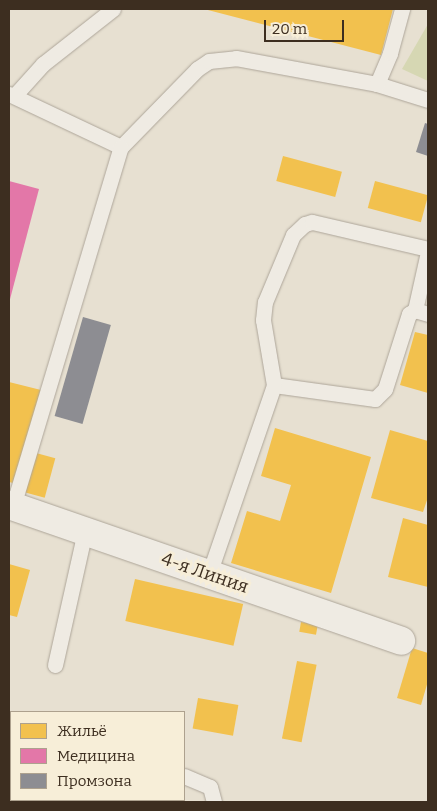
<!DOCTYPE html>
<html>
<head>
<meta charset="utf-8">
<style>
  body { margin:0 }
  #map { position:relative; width:437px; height:811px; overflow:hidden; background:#e7e0d1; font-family:Bitter,serif }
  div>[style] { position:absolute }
  .green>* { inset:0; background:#d6d7b3 }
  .homes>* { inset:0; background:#f2c14e; transform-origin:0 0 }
  .health>* { inset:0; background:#e377a8 }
  .industry>* { inset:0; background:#8d8d92; transform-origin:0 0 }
  .roads { filter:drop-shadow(0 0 1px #ada599) drop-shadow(0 0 1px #ada599) }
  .lane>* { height:15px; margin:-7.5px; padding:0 7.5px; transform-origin:7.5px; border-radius:7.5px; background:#efebe3 }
  .street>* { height:28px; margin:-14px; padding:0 14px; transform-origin:14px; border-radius:14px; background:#efebe3 }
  span { translate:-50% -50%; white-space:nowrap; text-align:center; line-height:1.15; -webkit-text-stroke:5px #f7eed8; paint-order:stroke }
  .street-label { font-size:18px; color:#3d2e20 }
  .frame { position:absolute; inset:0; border:10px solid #3d2e20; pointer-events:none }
  .legend { position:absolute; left:10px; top:711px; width:175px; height:90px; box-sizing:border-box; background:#f7eed8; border:1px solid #ada18e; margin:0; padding:6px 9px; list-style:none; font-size:15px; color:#3d2e20 }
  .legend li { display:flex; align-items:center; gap:10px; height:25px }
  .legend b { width:25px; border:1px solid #ada18e }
  .scale { position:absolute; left:264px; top:20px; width:80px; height:22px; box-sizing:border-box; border:2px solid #3d2e20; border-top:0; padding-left:6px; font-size:15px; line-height:18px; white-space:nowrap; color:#3d2e20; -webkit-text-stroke:4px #f7eed8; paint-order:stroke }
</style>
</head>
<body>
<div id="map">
  <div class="green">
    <i style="clip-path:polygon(428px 24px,428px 81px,402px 69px)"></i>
  </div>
  <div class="homes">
    <i style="clip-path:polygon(204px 9px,393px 9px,381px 55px)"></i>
    <i style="left:283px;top:156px;width:61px;height:26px;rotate:15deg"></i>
    <i style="left:375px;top:181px;width:55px;height:28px;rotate:15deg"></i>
    <i style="clip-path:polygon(415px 332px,428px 335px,428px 393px,400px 385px)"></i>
    <i style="clip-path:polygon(9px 382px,41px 390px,17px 484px,9px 482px)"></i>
    <i style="clip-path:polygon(275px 428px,371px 457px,331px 593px,231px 563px,247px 511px,280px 521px,291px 485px,261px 476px)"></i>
    <i style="clip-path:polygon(390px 430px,428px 441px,428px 497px,423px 512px,371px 498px)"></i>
    <i style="left:36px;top:453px;width:20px;height:41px;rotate:15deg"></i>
    <i style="clip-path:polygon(403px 518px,428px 525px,428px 587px,388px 577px)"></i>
    <i style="clip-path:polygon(9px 564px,30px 570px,17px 617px,9px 615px)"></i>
    <i style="left:135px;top:579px;width:111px;height:43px;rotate:13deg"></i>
    <i style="left:301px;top:622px;width:17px;height:10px;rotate:10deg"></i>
    <i style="clip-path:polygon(412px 648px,428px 653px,428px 681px,421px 705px,397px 698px)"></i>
    <i style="left:297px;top:661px;width:20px;height:79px;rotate:11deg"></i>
    <i style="left:198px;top:698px;width:41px;height:31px;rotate:10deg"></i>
  </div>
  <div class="health">
    <i style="clip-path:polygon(9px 181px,39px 189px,9px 303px)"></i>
  </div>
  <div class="industry">
    <i style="clip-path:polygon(425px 123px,428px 124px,428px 156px,416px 152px)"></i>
    <i style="left:83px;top:317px;width:29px;height:103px;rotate:16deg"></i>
  </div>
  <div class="roads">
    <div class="lane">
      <i style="left:377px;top:84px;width:53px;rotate:17.4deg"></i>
      <i style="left:9px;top:94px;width:124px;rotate:25.3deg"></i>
      <i style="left:121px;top:147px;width:109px;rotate:-45.7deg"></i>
      <i style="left:197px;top:69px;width:14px;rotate:-34deg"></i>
      <i style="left:209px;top:61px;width:27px;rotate:-6deg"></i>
      <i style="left:236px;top:58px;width:143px;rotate:10.4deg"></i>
      <i style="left:377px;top:84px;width:34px;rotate:-67deg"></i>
      <i style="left:390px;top:53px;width:46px;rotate:-74.7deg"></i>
      <i style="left:15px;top:95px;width:42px;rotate:-47.9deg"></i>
      <i style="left:43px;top:64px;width:89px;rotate:-38.2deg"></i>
      <i style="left:415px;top:310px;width:59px;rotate:-77.4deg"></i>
      <i style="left:274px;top:385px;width:102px;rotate:7.9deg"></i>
      <i style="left:375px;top:399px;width:14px;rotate:-45deg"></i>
      <i style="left:385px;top:389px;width:79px;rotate:-72.3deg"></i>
      <i style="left:409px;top:314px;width:7px;rotate:-34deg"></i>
      <i style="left:415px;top:310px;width:14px;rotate:17deg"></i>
      <i style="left:13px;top:506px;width:375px;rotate:-73.3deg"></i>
      <i style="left:209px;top:574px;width:200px;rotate:-71deg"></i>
      <i style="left:274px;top:385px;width:66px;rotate:-99.6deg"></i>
      <i style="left:263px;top:320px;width:18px;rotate:-84deg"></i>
      <i style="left:265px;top:302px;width:73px;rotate:-67.3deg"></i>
      <i style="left:293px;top:235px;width:16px;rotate:-43deg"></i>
      <i style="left:305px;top:224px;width:7px;rotate:-16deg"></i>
      <i style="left:312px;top:222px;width:119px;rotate:13.1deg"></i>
      <i style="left:55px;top:665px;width:137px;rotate:-77.4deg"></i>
      <i style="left:184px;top:776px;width:28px;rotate:23deg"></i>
      <i style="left:210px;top:787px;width:16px;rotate:75deg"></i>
      <i style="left:18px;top:800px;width:2px;rotate:63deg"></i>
    </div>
    <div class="street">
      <i style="left:9px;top:505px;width:415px;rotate:19.1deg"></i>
    </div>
  </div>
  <div class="street-label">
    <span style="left:205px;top:573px;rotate:19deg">4-я Линия</span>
  </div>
  <div class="frame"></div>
  <ul class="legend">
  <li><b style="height:14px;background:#f2c14e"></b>Жильё</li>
  <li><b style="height:14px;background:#e377a8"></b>Медицина</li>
  <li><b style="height:14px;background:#8d8d92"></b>Промзона</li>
  </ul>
  <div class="scale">20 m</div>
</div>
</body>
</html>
